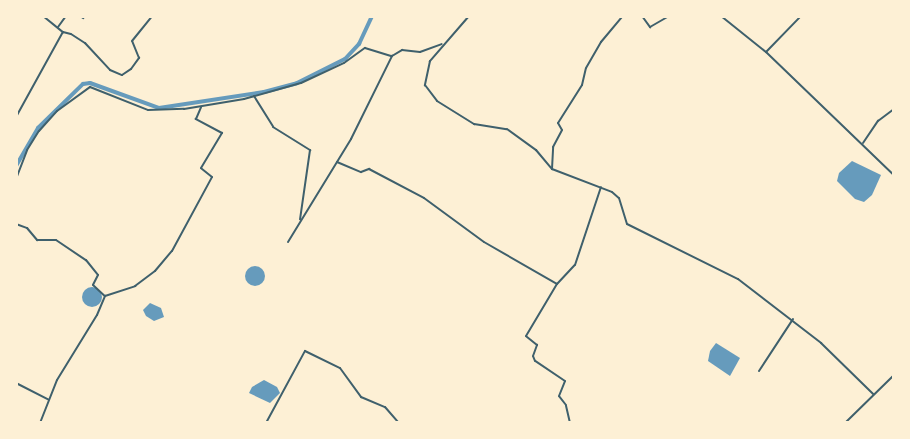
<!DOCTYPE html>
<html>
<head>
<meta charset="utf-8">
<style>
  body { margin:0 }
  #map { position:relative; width:910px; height:439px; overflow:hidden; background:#fdf0d5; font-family:"Space Grotesk",sans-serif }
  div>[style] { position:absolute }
  .water>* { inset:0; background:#669bbc }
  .round { border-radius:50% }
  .canal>* { height:4px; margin:-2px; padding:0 2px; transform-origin:2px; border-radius:2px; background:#669bbc }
  .minor>* { height:2px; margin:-1px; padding:0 1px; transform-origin:1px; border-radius:1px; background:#3f606c }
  span { translate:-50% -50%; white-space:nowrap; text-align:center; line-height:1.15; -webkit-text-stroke:4px #fdf0d5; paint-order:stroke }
  .frame { position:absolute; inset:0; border:18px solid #fdf0d5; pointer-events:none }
</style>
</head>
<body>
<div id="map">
  <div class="water">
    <i style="clip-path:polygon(852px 161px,881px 175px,872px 195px,864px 202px,855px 199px,837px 181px,839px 173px)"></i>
    <i class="round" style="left:245px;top:266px;width:20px;height:20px"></i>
    <i class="round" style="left:82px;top:287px;width:20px;height:20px"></i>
    <i style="clip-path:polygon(150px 303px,161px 308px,164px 317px,154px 321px,146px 316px,143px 310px)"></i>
    <i style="clip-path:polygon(716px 343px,740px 358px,730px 376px,708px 361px,710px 351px)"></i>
    <i style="clip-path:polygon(264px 380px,277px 387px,280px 393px,270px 403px,249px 393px,252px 387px)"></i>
  </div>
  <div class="canal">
    <i style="left:16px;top:166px;width:44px;rotate:-59.9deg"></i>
    <i style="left:38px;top:128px;width:63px;rotate:-44.4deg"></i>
    <i style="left:83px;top:84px;width:7px;rotate:-8deg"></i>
    <i style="left:90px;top:83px;width:73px;rotate:19.9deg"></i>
    <i style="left:159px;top:108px;width:106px;rotate:-8.7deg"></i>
    <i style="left:264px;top:92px;width:34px;rotate:-15deg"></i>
    <i style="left:297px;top:83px;width:54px;rotate:-26.6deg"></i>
    <i style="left:345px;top:59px;width:21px;rotate:-47deg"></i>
    <i style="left:359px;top:44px;width:31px;rotate:-65deg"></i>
  </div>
  <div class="minor">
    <i style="left:43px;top:16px;width:26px;rotate:39deg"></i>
    <i style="left:80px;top:16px;width:4px;rotate:34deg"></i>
    <i style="left:469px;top:16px;width:60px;rotate:130.9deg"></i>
    <i style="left:430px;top:61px;width:25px;rotate:102deg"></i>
    <i style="left:425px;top:85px;width:20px;rotate:53deg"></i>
    <i style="left:437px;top:101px;width:44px;rotate:31.9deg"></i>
    <i style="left:474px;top:124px;width:33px;rotate:9deg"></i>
    <i style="left:507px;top:129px;width:36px;rotate:36deg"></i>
    <i style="left:536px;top:150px;width:25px;rotate:50deg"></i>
    <i style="left:552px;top:169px;width:64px;rotate:21deg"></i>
    <i style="left:612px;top:192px;width:9px;rotate:41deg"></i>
    <i style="left:619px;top:198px;width:27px;rotate:73deg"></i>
    <i style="left:627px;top:224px;width:124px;rotate:26.4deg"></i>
    <i style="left:738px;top:279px;width:105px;rotate:37.6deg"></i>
    <i style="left:821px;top:343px;width:73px;rotate:44.4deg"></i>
    <i style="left:642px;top:16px;width:14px;rotate:54deg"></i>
    <i style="left:650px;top:27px;width:22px;rotate:-30deg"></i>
    <i style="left:721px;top:16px;width:58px;rotate:38.7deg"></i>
    <i style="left:766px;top:52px;width:178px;rotate:43.9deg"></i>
    <i style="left:58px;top:27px;width:14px;rotate:-54deg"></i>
    <i style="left:766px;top:52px;width:50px;rotate:-45.8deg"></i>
    <i style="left:254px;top:96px;width:36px;rotate:58deg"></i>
    <i style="left:273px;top:127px;width:44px;rotate:31.9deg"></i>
    <i style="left:310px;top:150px;width:70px;rotate:98.2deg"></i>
    <i style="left:16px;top:117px;width:97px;rotate:-61.1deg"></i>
    <i style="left:63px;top:32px;width:8px;rotate:14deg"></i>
    <i style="left:71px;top:34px;width:17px;rotate:33deg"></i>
    <i style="left:85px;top:43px;width:37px;rotate:47deg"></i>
    <i style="left:110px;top:70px;width:13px;rotate:23deg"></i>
    <i style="left:122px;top:75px;width:11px;rotate:-34deg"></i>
    <i style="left:131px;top:69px;width:14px;rotate:-54deg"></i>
    <i style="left:139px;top:58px;width:18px;rotate:-112deg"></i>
    <i style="left:132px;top:41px;width:32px;rotate:-51deg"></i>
    <i style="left:863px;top:143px;width:27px;rotate:-56deg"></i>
    <i style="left:878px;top:121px;width:20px;rotate:-37deg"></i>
    <i style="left:337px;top:162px;width:26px;rotate:23deg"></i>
    <i style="left:361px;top:172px;width:9px;rotate:-21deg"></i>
    <i style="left:369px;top:169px;width:62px;rotate:27.8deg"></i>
    <i style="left:424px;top:198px;width:74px;rotate:36.3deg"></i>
    <i style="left:484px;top:242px;width:84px;rotate:29.9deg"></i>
    <i style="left:552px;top:169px;width:22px;rotate:-87deg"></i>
    <i style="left:553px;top:147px;width:19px;rotate:-62deg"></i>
    <i style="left:562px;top:130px;width:8px;rotate:-120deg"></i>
    <i style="left:558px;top:123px;width:45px;rotate:-57.7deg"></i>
    <i style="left:582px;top:85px;width:17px;rotate:-77deg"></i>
    <i style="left:586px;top:68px;width:30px;rotate:-60deg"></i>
    <i style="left:601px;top:42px;width:34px;rotate:-50deg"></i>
    <i style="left:16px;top:179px;width:31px;rotate:-69deg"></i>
    <i style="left:27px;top:150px;width:22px;rotate:-58deg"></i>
    <i style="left:39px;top:131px;width:27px;rotate:-48deg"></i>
    <i style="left:57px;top:111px;width:41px;rotate:-36deg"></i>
    <i style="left:90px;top:87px;width:62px;rotate:21.6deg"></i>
    <i style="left:148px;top:110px;width:36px;rotate:-2deg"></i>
    <i style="left:184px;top:109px;width:61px;rotate:-9.5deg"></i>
    <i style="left:244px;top:99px;width:59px;rotate:-15.7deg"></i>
    <i style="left:301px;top:83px;width:47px;rotate:-24.9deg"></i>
    <i style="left:344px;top:63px;width:26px;rotate:-36deg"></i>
    <i style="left:365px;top:48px;width:28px;rotate:17deg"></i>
    <i style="left:16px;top:224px;width:12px;rotate:20deg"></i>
    <i style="left:27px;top:228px;width:16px;rotate:50deg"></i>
    <i style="left:37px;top:240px;width:19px"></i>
    <i style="left:56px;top:240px;width:36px;rotate:34deg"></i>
    <i style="left:86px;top:260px;width:19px;rotate:51deg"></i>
    <i style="left:98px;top:275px;width:11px;rotate:117deg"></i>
    <i style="left:93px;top:285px;width:16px;rotate:43deg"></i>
    <i style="left:288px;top:242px;width:121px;rotate:-58.5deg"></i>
    <i style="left:351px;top:139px;width:93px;rotate:-63.7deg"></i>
    <i style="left:392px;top:56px;width:12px;rotate:-31deg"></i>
    <i style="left:402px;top:50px;width:18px;rotate:6deg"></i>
    <i style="left:420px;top:52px;width:23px;rotate:-20deg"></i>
    <i style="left:759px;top:371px;width:62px;rotate:-56.8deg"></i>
    <i style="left:16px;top:383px;width:36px;rotate:27deg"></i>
    <i style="left:40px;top:423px;width:46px;rotate:-68.4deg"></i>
    <i style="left:57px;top:380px;width:76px;rotate:-58.4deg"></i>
    <i style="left:97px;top:315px;width:21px;rotate:-67deg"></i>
    <i style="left:105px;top:296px;width:32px;rotate:-18deg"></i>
    <i style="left:135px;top:286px;width:25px;rotate:-37deg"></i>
    <i style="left:155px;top:271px;width:26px;rotate:-50deg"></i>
    <i style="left:172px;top:251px;width:84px;rotate:-61.6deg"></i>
    <i style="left:212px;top:177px;width:14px;rotate:-141deg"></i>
    <i style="left:201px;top:168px;width:41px;rotate:-59deg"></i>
    <i style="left:222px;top:133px;width:30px;rotate:-152deg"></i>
    <i style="left:196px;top:119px;width:13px;rotate:-67deg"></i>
    <i style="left:266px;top:423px;width:82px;rotate:-61.6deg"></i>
    <i style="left:305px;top:351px;width:39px;rotate:26deg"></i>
    <i style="left:340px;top:368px;width:36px;rotate:54deg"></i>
    <i style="left:361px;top:397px;width:26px;rotate:23deg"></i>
    <i style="left:385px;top:407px;width:21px;rotate:49deg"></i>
    <i style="left:570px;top:423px;width:18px;rotate:-103deg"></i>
    <i style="left:566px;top:405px;width:11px;rotate:-128deg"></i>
    <i style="left:559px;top:396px;width:16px;rotate:-68deg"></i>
    <i style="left:565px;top:381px;width:36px;rotate:-146deg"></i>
    <i style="left:535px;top:361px;width:5px;rotate:-112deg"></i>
    <i style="left:533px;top:356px;width:12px;rotate:-70deg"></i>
    <i style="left:537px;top:345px;width:14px;rotate:-141deg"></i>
    <i style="left:526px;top:336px;width:61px;rotate:-59.2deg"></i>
    <i style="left:557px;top:284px;width:26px;rotate:-47deg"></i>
    <i style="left:575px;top:265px;width:82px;rotate:-71.6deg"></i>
    <i style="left:845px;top:423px;width:69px;rotate:-44.4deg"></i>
  </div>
  <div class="frame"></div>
</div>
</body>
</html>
